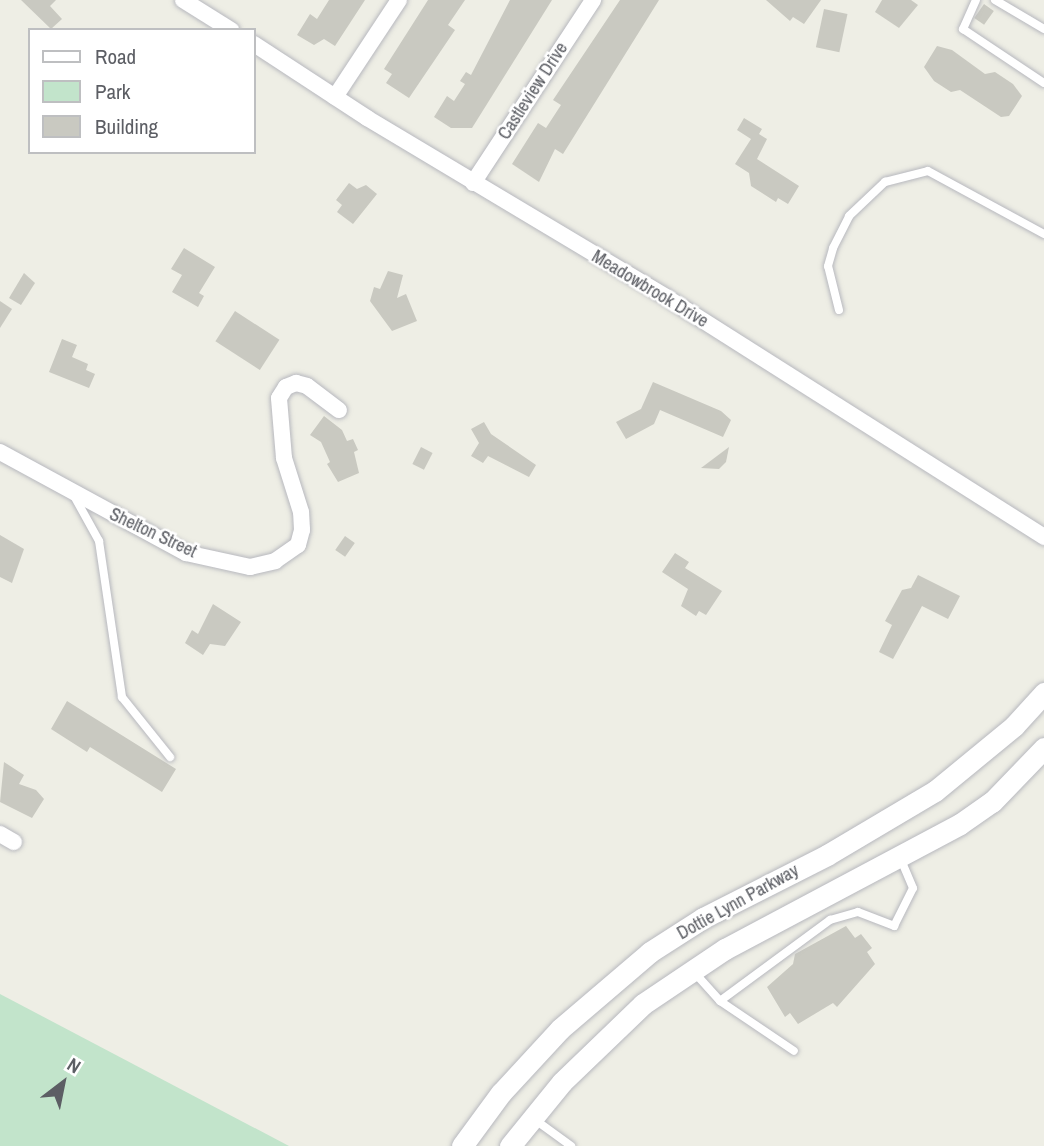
<!DOCTYPE html>
<html>
<head>
<meta charset="utf-8">
<style>
  body { margin:0 }
  #map { position:relative; width:1044px; height:1146px; overflow:hidden; background:#eeeee5; font-family:"Archivo Narrow",sans-serif }
  div>[style] { position:absolute }
  .green>* { inset:0; background:#c2e4cb }
  .building>* { inset:0; background:#c9c9c1; transform-origin:0 0 }
  .roads { filter:drop-shadow(0 0 2px #b7b8be) drop-shadow(0 0 2px #b7b8be) }
  .service>* { height:8px; margin:-4px; padding:0 4px; transform-origin:4px; border-radius:4px; background:#fff }
  .minor>* { height:16px; margin:-8px; padding:0 8px; transform-origin:8px; border-radius:8px; background:#fff }
  .secondary>* { height:21px; margin:-10.5px; padding:0 10.5px; transform-origin:10.5px; border-radius:10.5px; background:#fff }
  span { translate:-50% -50%; white-space:nowrap; text-align:center; line-height:1.15; -webkit-text-stroke:5px #fff; paint-order:stroke }
  .street-label { font-size:18px; color:#5c5e64 }
  .legend { position:absolute; left:28px; top:28px; width:228px; height:126px; box-sizing:border-box; background:#fff; border:2px solid #bebfc1; margin:0; padding:9px 12px; list-style:none; font-size:21px; color:#5c5e64 }
  .legend li { display:flex; align-items:center; gap:14px; height:35px }
  .legend b { width:35px; border:2px solid #bebfc1 }
  .north { position:absolute; left:28px; top:1048px; width:70px; height:70px; -webkit-text-stroke:5px #fff; paint-order:stroke; rotate:32deg; font-size:19px; font-weight:700; line-height:28px; text-align:center; color:#5c5e64 }
  .north::after { content:''; display:block; margin:auto; width:24px; height:32px; background:#5c5e64; clip-path:polygon(50% 0,100% 100%,50% 72%,0 100%) }
</style>
</head>
<body>
<div id="map">
  <div class="green">
    <i style="clip-path:polygon(0 994px,289px 1146px,0 1146px)"></i>
  </div>
  <div class="building">
    <i style="clip-path:polygon(21px 0,56px 0,50px 6px,62px 19px,51px 29px)"></i>
    <i style="clip-path:polygon(329px 0,365px 0,335px 46px,324px 39px,314px 45px,297px 35px,310px 14px,317px 19px)"></i>
    <i style="clip-path:polygon(428px 0,465px 0,448px 25px,455px 30px,409px 98px,386px 83px,392px 74px,384px 69px)"></i>
    <i style="clip-path:polygon(510px 0,552px 0,472px 128px,451px 128px,434px 117px,447px 96px,454px 101px,465px 84px,460px 81px,466px 72px,471px 75px)"></i>
    <i style="clip-path:polygon(620px 0,659px 0,563px 154px,555px 149px,539px 182px,512px 164px,538px 123px,546px 128px,561px 105px,553px 100px)"></i>
    <i style="clip-path:polygon(766px 0,821px 0,804px 24px,793px 17px,790px 21px)"></i>
    <i style="clip-path:polygon(882px 0,911px 0,918px 5px,899px 28px,875px 12px)"></i>
    <i style="left:984px;top:4px;width:12px;height:17px;rotate:35deg"></i>
    <i style="left:824px;top:9px;width:24px;height:39px;rotate:12deg"></i>
    <i style="clip-path:polygon(937px 46px,952px 50px,985px 74px,995px 72px,1013px 84px,1022px 96px,1009px 116px,1001px 117px,960px 90px,951px 92px,934px 81px,924px 67px)"></i>
    <i style="clip-path:polygon(744px 118px,762px 129px,759px 134px,767px 139px,757px 159px,799px 186px,788px 204px,778px 198px,776px 202px,751px 186px,749px 173px,735px 164px,751px 139px,737px 130px)"></i>
    <i style="clip-path:polygon(349px 183px,357px 189px,366px 185px,377px 194px,353px 224px,337px 212px,342px 205px,336px 200px)"></i>
    <i style="clip-path:polygon(184px 248px,215px 267px,199px 293px,204px 296px,198px 307px,172px 292px,182px 275px,171px 269px)"></i>
    <i style="clip-path:polygon(388px 271px,403px 275px,397px 298px,406px 294px,417px 321px,392px 331px,370px 301px,374px 287px,380px 289px)"></i>
    <i style="clip-path:polygon(24px 273px,35px 283px,21px 305px,9px 298px)"></i>
    <i style="clip-path:polygon(0 301px,12px 309px,0 328px)"></i>
    <i style="left:235px;top:311px;width:53px;height:36px;rotate:33deg"></i>
    <i style="clip-path:polygon(62px 339px,77px 345px,72px 357px,88px 364px,86px 370px,95px 374px,89px 388px,49px 372px)"></i>
    <i style="clip-path:polygon(653px 382px,721px 411px,731px 420px,723px 437px,660px 410px,654px 424px,626px 439px,616px 422px,641px 409px)"></i>
    <i style="clip-path:polygon(324px 416px,342px 430px,347px 441px,353px 439px,358px 450px,354px 452px,359px 473px,338px 482px,327px 464px,330px 462px,321px 442px,310px 435px)"></i>
    <i style="clip-path:polygon(484px 422px,491px 434px,536px 465px,529px 477px,488px 456px,483px 463px,471px 456px,479px 443px,471px 429px)"></i>
    <i style="left:421px;top:447px;width:13px;height:19px;rotate:27deg"></i>
    <i style="clip-path:polygon(729px 447px,726px 462px,719px 469px,701px 468px)"></i>
    <i style="clip-path:polygon(0 535px,24px 549px,12px 583px,0 577px)"></i>
    <i style="left:345px;top:536px;width:12px;height:17px;rotate:35deg"></i>
    <i style="clip-path:polygon(675px 553px,689px 562px,685px 568px,722px 591px,706px 615px,699px 611px,696px 616px,681px 606px,688px 589px,662px 572px)"></i>
    <i style="clip-path:polygon(918px 575px,960px 596px,948px 619px,922px 606px,893px 659px,879px 652px,892px 625px,885px 621px,902px 590px,911px 588px)"></i>
    <i style="clip-path:polygon(213px 604px,241px 622px,225px 646px,210px 644px,203px 655px,185px 643px,192px 630px,198px 634px)"></i>
    <i style="clip-path:polygon(67px 701px,176px 769px,162px 792px,90px 747px,87px 752px,51px 729px)"></i>
    <i style="clip-path:polygon(4px 762px,24px 775px,19px 784px,36px 790px,44px 799px,32px 818px,0 802px)"></i>
    <i style="clip-path:polygon(846px 926px,855px 938px,861px 934px,872px 948px,867px 952px,875px 964px,837px 1007px,833px 1003px,798px 1024px,790px 1013px,785px 1017px,767px 987px,793px 964px,795px 954px)"></i>
  </div>
  <div class="roads">
    <div class="service">
      <i style="left:976px;top:0;width:32px;rotate:114deg"></i>
      <i style="left:963px;top:29px;width:97px;rotate:33.7deg"></i>
      <i style="left:995px;top:0;width:57px;rotate:30.6deg"></i>
      <i style="left:839px;top:310px;width:45px;rotate:-104deg"></i>
      <i style="left:828px;top:266px;width:19px;rotate:-74deg"></i>
      <i style="left:833px;top:248px;width:36px;rotate:-63deg"></i>
      <i style="left:849px;top:216px;width:50px;rotate:-43.4deg"></i>
      <i style="left:885px;top:182px;width:44px;rotate:-14.3deg"></i>
      <i style="left:928px;top:171px;width:132px;rotate:28.5deg"></i>
      <i style="left:73px;top:494px;width:54px;rotate:61deg"></i>
      <i style="left:99px;top:541px;width:158px;rotate:81.6deg"></i>
      <i style="left:122px;top:697px;width:77px;rotate:51.3deg"></i>
      <i style="left:694px;top:972px;width:39px;rotate:48deg"></i>
      <i style="left:720px;top:1001px;width:137px;rotate:-36.4deg"></i>
      <i style="left:830px;top:920px;width:29px;rotate:-16deg"></i>
      <i style="left:858px;top:912px;width:39px;rotate:21deg"></i>
      <i style="left:894px;top:926px;width:42px;rotate:-63.4deg"></i>
      <i style="left:913px;top:888px;width:34px;rotate:-113deg"></i>
      <i style="left:720px;top:1001px;width:89px;rotate:34deg"></i>
      <i style="left:534px;top:1119px;width:46px;rotate:36.1deg"></i>
    </div>
    <div class="minor">
      <i style="left:183px;top:0;width:57px;rotate:32deg"></i>
      <i style="left:254px;top:44px;width:135px;rotate:33.2deg"></i>
      <i style="left:367px;top:118px;width:348px;rotate:30.9deg"></i>
      <i style="left:666px;top:297px;width:448px;rotate:32.4deg"></i>
      <i style="left:335px;top:97px;width:116px;rotate:-56.6deg"></i>
      <i style="left:473px;top:183px;width:219px;rotate:-56.7deg"></i>
      <i style="left:0;top:452px;width:212px;rotate:28.5deg"></i>
      <i style="left:186px;top:553px;width:66px;rotate:12.3deg"></i>
      <i style="left:250px;top:567px;width:26px;rotate:-13deg"></i>
      <i style="left:275px;top:561px;width:28px;rotate:-35deg"></i>
      <i style="left:298px;top:545px;width:16px;rotate:-75deg"></i>
      <i style="left:302px;top:530px;width:18px;rotate:-93deg"></i>
      <i style="left:301px;top:512px;width:57px;rotate:-107.5deg"></i>
      <i style="left:284px;top:458px;width:60px;rotate:-94.8deg"></i>
      <i style="left:279px;top:398px;width:13px;rotate:-58deg"></i>
      <i style="left:286px;top:387px;width:11px;rotate:-22deg"></i>
      <i style="left:296px;top:383px;width:11px;rotate:15deg"></i>
      <i style="left:307px;top:386px;width:40px;rotate:37deg"></i>
      <i style="left:0;top:834px;width:16px;rotate:30deg"></i>
    </div>
    <div class="secondary">
      <i style="left:462px;top:1146px;width:66px;rotate:-53.7deg"></i>
      <i style="left:501px;top:1093px;width:87px;rotate:-47.3deg"></i>
      <i style="left:560px;top:1029px;width:118px;rotate:-40.5deg"></i>
      <i style="left:650px;top:952px;width:63px;rotate:-32.7deg"></i>
      <i style="left:703px;top:918px;width:139px;rotate:-26.9deg"></i>
      <i style="left:827px;top:855px;width:126px;rotate:-30.7deg"></i>
      <i style="left:935px;top:791px;width:102px;rotate:-39.4deg"></i>
      <i style="left:1014px;top:726px;width:45px;rotate:-47.7deg"></i>
      <i style="left:510px;top:1146px;width:82px;rotate:-50.9deg"></i>
      <i style="left:562px;top:1082px;width:112px;rotate:-43.9deg"></i>
      <i style="left:643px;top:1004px;width:99px;rotate:-33.9deg"></i>
      <i style="left:725px;top:949px;width:266px;rotate:-28deg"></i>
      <i style="left:960px;top:824px;width:39px;rotate:-35deg"></i>
      <i style="left:992px;top:802px;width:75px;rotate:-46.1deg"></i>
    </div>
  </div>
  <div class="street-label">
    <span style="left:533px;top:91px;rotate:-57deg">Castleview Drive</span>
    <span style="left:650px;top:289px;rotate:31deg">Meadowbrook Drive</span>
    <span style="left:153px;top:533px;rotate:25deg">Shelton Street</span>
    <span style="left:738px;top:902px;rotate:-29deg">Dottie Lynn Parkway</span>
  </div>
  <ul class="legend">
  <li><b style="height:9px;background:#fff"></b>Road</li>
  <li><b style="height:19px;background:#c2e4cb"></b>Park</li>
  <li><b style="height:19px;background:#c9c9c1"></b>Building</li>
  </ul>
  <div class="north">N</div>
</div>
</body>
</html>
